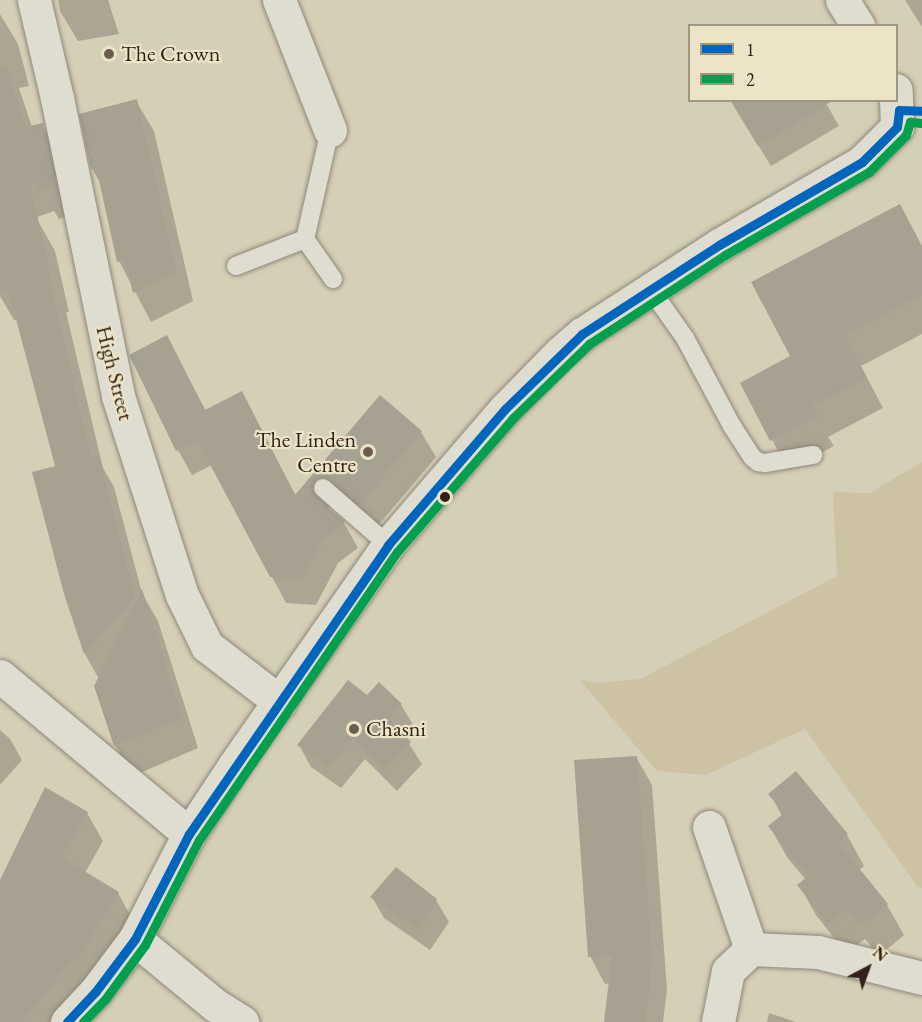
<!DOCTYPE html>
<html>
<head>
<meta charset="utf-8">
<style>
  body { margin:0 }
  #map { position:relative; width:922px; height:1022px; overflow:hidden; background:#d6cfb8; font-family:"EB Garamond",serif }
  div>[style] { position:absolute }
  .green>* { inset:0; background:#cdc2a3 }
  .shadow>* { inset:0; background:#0003 }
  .building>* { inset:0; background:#a7a192 }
  .roads { filter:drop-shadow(0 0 2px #8e887a) drop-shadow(0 0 2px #8e887a) }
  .lane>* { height:18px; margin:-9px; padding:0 9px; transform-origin:9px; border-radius:9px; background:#dfdcd0 }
  .street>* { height:33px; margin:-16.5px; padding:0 16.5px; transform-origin:16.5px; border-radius:16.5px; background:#dfdcd0 }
  .bus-1>* { height:9px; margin:-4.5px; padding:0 4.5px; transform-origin:4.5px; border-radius:4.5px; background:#0065bd }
  .bus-2>* { height:9px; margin:-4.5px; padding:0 4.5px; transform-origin:4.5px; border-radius:4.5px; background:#029f4e }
  .dots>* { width:16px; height:16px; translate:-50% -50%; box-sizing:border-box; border:3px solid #ede4c8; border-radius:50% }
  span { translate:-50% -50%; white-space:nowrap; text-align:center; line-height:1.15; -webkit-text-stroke:4.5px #ede4c8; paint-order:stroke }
  .poi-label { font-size:22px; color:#312118 }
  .left { translate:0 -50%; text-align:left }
  .right { translate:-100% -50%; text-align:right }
  .street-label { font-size:22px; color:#312118 }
  .legend { position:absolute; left:688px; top:24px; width:210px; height:78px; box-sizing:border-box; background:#ede4c8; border:2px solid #a29682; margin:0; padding:8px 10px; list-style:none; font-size:18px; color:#312118 }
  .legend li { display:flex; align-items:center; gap:12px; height:30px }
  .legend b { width:30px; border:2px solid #a29682 }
  .north { position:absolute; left:838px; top:938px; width:60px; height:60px; -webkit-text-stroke:4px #ede4c8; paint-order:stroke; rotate:41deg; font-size:16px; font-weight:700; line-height:24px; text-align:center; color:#312118 }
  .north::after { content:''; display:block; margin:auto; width:21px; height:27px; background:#312118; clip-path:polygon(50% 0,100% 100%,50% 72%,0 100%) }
</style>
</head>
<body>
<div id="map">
  <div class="green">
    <i style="clip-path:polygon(922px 462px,922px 888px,917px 886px,805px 729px,706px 775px,657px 771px,579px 679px,596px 683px,640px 679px,837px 576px,833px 492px,870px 493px)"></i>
  </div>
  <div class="shadow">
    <i style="clip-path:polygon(58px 0,108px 0,119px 34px,78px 41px,60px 11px)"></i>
    <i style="clip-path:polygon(905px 0,922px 0,922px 27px)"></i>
    <i style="clip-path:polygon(0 14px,18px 44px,29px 86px,19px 88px,32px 127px,42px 125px,60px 155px,72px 214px,59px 219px,54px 211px,21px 223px,0 176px)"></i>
    <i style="clip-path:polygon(824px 100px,839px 126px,771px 166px,750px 132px)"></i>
    <i style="clip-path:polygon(136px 101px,154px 131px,193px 301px,151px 322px,119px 261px,101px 184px,92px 169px,81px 115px)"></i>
    <i style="clip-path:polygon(38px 221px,55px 251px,69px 312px,66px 312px,103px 468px,114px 487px,142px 593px,158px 621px,198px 748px,133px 776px,115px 745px,96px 686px,99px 679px,86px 656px,65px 594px,57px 467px,18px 320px,14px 320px,0 296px,0 232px)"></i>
    <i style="clip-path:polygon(922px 246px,922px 334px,861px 366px,883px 408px,828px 437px,834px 446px,789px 470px,772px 440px,792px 356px)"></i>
    <i style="clip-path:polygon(166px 337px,206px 411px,242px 393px,296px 496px,380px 397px,421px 432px,436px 457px,375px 529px,340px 502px,329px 506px,328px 509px,344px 523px,358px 548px,338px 563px,316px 605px,286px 603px,212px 465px,192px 475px,178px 450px)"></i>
    <i style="clip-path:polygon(367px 697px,401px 705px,414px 726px,404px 736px,422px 764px,397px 791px,365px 759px,341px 788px,311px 767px,299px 745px)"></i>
    <i style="clip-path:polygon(0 730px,10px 739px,22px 760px,0 785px)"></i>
    <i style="clip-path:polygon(636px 757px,652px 785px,667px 990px,663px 1022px,606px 1022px,610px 983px,605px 984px,590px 956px)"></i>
    <i style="clip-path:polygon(796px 773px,847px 835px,864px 866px,859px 870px,887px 905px,904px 935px,879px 956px,865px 939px,846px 953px,816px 915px,799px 885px,805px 879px,787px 857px,770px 827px,782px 816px,770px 794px)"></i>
    <i style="clip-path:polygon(87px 813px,103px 841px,85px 873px,118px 893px,134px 922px,61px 1022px,0 1022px,0 883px)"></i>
    <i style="clip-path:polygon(397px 869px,436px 900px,449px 922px,430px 950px,384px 918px,372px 897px)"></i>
    <i style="clip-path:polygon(769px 1013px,796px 1022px,767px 1022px)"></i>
  </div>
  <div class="building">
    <i style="clip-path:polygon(6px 67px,26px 127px,43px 123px,55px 183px,40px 190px,35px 181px,30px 183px,52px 282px,50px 282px,91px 457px,98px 455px,135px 596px,84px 654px,64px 594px,32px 472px,55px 466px,8px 289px,0 290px,0 68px)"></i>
    <i style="clip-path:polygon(137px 99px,176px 271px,133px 293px,125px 260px,117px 262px,96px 167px,91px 169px,79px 114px)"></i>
    <i style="clip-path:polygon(730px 100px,834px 100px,758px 146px)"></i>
    <i style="clip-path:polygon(900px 204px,922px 246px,922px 295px,845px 335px,867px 378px,812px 406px,818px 416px,770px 441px,740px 383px,790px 356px,751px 282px)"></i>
    <i style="clip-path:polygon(167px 335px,205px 410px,242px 391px,295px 495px,380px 395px,422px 431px,359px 505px,330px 479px,320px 477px,314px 481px,312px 486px,315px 496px,345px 522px,324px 538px,301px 580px,270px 577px,197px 440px,176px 451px,129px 355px)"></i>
    <i style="clip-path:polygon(142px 589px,182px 718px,114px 746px,94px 686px)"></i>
    <i style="clip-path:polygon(348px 680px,367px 695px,379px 682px,402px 704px,389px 718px,411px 742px,384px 771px,352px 739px,328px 767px,297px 745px)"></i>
    <i style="clip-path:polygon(637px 756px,652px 961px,645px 1022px,604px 1022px,612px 955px,588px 957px,574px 760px)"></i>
    <i style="clip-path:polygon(796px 771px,848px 834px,838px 842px,888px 904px,861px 926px,846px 909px,828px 924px,797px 885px,808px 876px,768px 826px,784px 813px,768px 794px)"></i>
    <i style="clip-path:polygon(45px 787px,88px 812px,61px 857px,119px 892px,76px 962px,73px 959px,22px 1022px,0 1022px,0 880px)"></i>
    <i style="clip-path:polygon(396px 867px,437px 899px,418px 930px,370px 897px)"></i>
  </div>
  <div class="roads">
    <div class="lane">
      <i style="left:330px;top:130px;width:112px;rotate:102.9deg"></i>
      <i style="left:305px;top:239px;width:49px;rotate:55deg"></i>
      <i style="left:236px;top:266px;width:74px;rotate:-21.4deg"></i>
      <i style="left:651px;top:290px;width:59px;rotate:54.7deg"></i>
      <i style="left:685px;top:338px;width:100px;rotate:61.9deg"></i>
      <i style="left:732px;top:426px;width:37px;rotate:57deg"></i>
      <i style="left:752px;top:457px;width:8px;rotate:40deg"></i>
      <i style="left:758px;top:462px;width:7px;rotate:8deg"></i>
      <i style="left:765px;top:463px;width:49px;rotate:-9.5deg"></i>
      <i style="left:323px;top:488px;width:86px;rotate:41.2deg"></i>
    </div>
    <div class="street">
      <i style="left:34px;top:0;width:101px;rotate:76.8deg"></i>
      <i style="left:57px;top:98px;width:304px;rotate:78.4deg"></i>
      <i style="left:118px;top:396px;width:209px;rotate:72.2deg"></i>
      <i style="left:182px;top:595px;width:57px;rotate:63.9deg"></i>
      <i style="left:207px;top:646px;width:92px;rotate:37.5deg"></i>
      <i style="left:279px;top:0;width:140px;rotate:68.6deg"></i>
      <i style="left:842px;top:0;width:31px;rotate:58deg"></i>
      <i style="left:0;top:676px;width:246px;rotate:39.9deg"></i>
      <i style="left:709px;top:827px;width:129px;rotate:71deg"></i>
      <i style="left:135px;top:939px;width:104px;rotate:39.5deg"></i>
      <i style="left:215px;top:1005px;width:32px;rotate:32deg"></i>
      <i style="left:67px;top:1022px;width:42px;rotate:-46.9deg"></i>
      <i style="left:96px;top:991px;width:65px;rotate:-53.1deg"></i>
      <i style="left:135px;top:939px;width:118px;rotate:-62.8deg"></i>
      <i style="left:189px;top:834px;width:82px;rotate:-56.5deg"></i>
      <i style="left:234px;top:766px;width:269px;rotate:-55.1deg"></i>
      <i style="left:388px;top:545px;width:179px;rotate:-49.3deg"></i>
      <i style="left:505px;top:409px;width:78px;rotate:-45.5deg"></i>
      <i style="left:560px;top:353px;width:29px;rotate:-41deg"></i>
      <i style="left:582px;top:334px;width:163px;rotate:-33deg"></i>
      <i style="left:719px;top:245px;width:165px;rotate:-30.1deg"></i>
      <i style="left:862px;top:162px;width:49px;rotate:-45deg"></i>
      <i style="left:897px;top:127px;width:37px;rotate:-92deg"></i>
      <i style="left:718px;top:1022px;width:52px;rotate:-78.9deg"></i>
      <i style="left:728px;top:971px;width:32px;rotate:-44deg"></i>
      <i style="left:751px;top:949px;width:67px;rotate:2.6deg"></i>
      <i style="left:818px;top:952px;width:107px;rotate:14deg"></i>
    </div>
  </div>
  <div class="bus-1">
    <i style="left:67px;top:1022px;width:42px;rotate:-46.9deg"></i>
    <i style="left:96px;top:991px;width:65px;rotate:-53.1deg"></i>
    <i style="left:135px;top:939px;width:118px;rotate:-62.8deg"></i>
    <i style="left:189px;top:834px;width:351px;rotate:-55.4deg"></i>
    <i style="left:388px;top:545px;width:179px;rotate:-49.3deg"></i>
    <i style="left:505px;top:409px;width:107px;rotate:-44.2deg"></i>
    <i style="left:582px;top:334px;width:163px;rotate:-33deg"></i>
    <i style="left:719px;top:245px;width:165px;rotate:-30.1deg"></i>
    <i style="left:862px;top:162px;width:49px;rotate:-45deg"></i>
    <i style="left:897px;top:127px;width:17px;rotate:-83deg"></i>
    <i style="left:899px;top:110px;width:23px;rotate:2deg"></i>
  </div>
  <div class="bus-2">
    <i style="left:83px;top:1022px;width:33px;rotate:-46deg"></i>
    <i style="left:106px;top:998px;width:66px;rotate:-53.7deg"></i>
    <i style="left:145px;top:945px;width:118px;rotate:-62.8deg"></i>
    <i style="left:199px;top:840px;width:349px;rotate:-55.5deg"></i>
    <i style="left:397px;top:552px;width:179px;rotate:-49.1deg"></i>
    <i style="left:514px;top:417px;width:105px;rotate:-44.2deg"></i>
    <i style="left:589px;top:344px;width:163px;rotate:-33.2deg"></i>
    <i style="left:725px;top:255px;width:166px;rotate:-30deg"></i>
    <i style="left:869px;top:172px;width:52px;rotate:-45deg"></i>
    <i style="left:906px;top:135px;width:14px;rotate:-73deg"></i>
    <i style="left:910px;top:122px;width:11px;rotate:5deg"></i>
  </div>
  <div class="dots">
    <i style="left:109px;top:54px;background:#6b5e50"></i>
    <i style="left:368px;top:452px;background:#6b5e50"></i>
    <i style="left:445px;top:497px;background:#312118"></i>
    <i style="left:354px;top:729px;background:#6b5e50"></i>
  </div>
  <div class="poi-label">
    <span class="left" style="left:121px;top:54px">The Crown</span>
    <span class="right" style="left:356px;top:452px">The Linden<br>Centre</span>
    <span class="left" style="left:366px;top:729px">Chasni</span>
  </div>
  <div class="street-label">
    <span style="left:115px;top:373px;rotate:76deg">High Street</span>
  </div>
  <ul class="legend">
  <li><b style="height:8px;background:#0065bd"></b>1</li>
  <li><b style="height:8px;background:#029f4e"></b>2</li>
  </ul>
  <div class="north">N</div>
</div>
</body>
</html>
